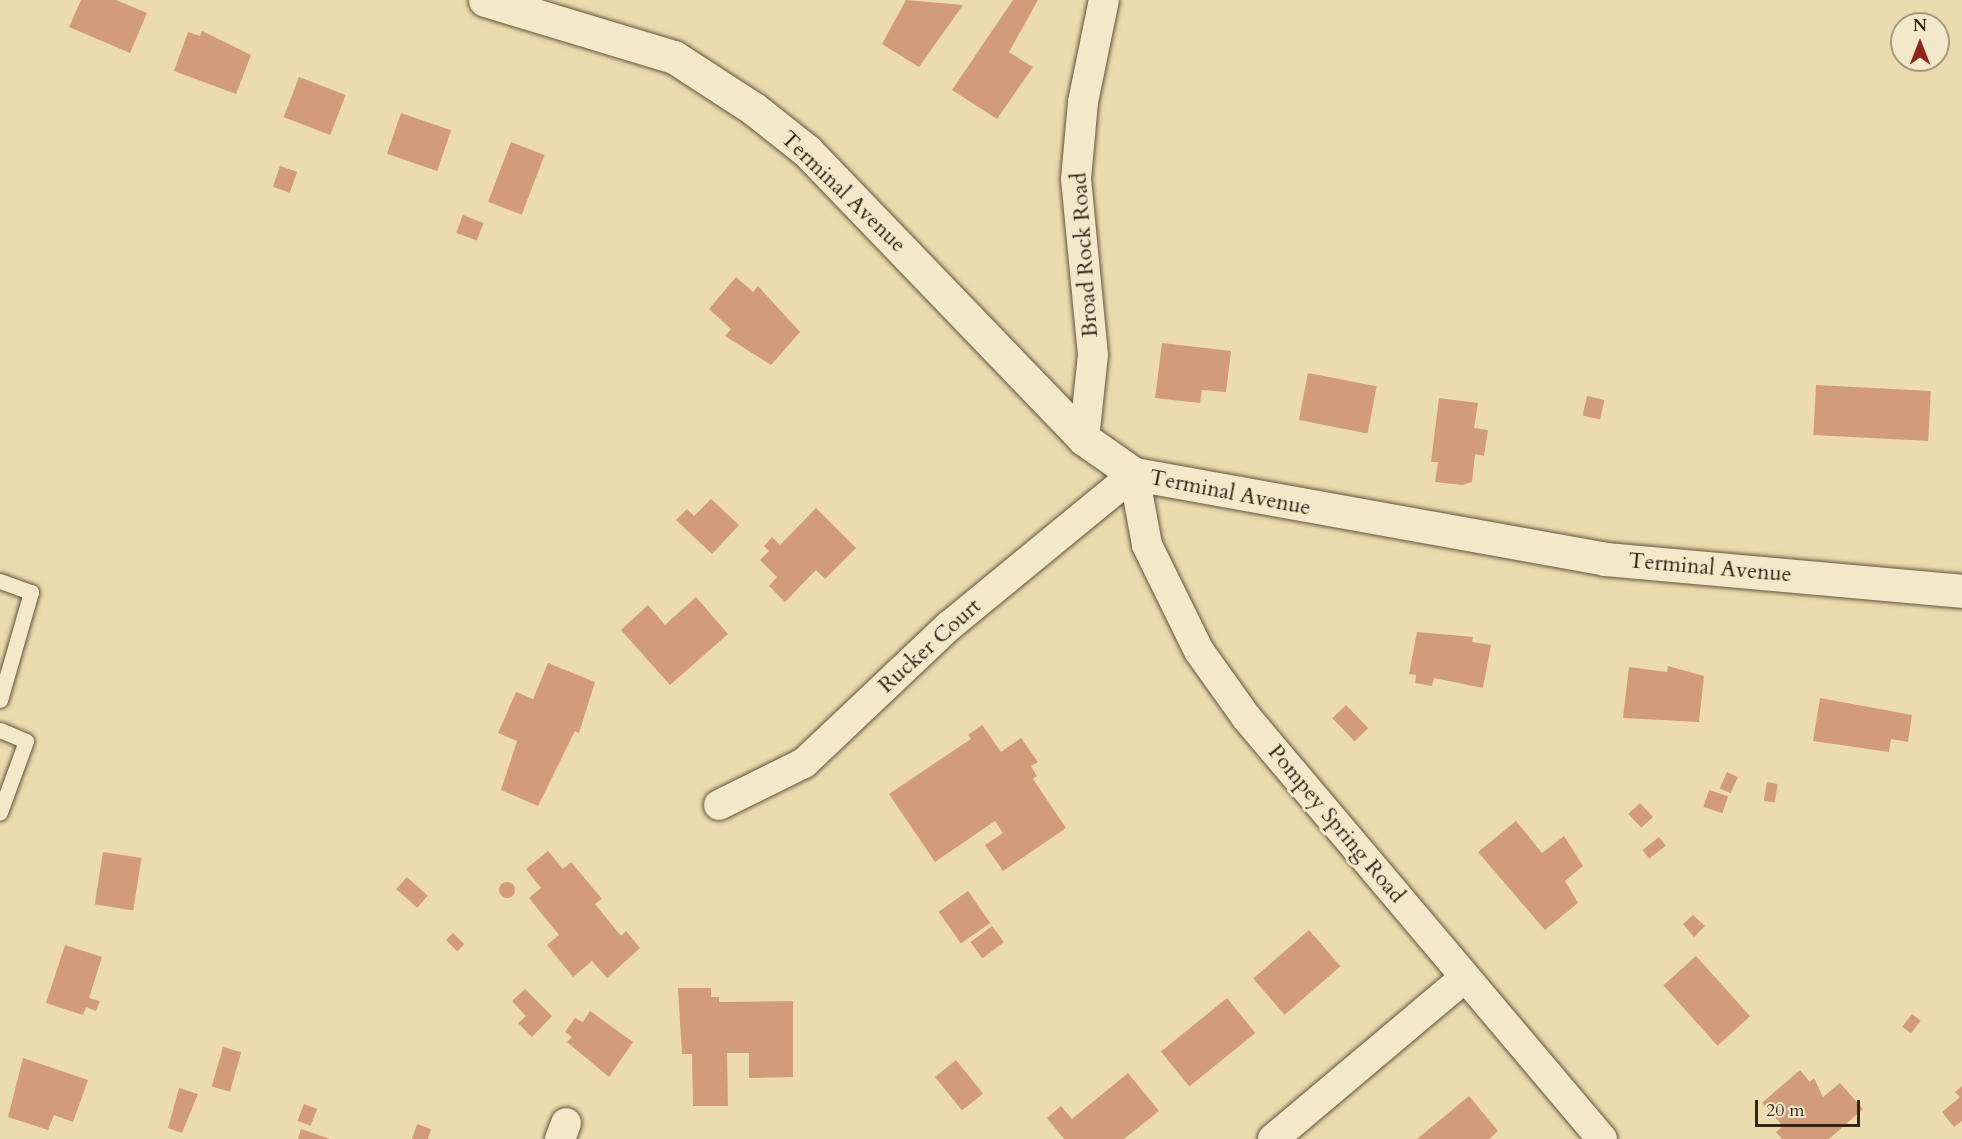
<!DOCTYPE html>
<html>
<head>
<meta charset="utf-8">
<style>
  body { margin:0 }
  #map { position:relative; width:1962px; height:1139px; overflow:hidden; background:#ecdbae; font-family:Cardo,serif }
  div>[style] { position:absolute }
  .building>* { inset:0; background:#d39c79; transform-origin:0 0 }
  .round { border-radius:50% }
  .roads { filter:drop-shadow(0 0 2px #60543d) drop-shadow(0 0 2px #60543d) }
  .lane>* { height:15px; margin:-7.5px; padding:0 7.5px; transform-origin:7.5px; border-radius:7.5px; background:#f3e8ca }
  .street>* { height:30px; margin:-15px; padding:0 15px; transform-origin:15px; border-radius:15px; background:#f3e8ca }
  .secondary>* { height:33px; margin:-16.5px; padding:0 16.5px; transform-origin:16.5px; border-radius:16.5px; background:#f3e8ca }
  span { translate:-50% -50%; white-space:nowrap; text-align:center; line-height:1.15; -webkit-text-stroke:6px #f3e8ca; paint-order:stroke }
  .street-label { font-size:22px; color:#322717 }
  .north { position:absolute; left:1890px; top:12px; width:60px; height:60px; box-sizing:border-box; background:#f3e8ca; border:2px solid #a69b82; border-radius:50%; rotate:0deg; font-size:16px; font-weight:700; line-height:24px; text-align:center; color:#322717 }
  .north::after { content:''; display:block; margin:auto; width:21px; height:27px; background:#8f2418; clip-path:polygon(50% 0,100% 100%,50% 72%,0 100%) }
  .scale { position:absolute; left:1755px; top:1100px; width:105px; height:27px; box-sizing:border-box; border:3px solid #322717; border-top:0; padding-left:8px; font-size:18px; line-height:21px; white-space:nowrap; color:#322717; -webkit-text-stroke:4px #f3e8ca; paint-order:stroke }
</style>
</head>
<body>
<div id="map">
  <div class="building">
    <i style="clip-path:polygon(81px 0,116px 0,147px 13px,130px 53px,69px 27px)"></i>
    <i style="clip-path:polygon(906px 0,963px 5px,919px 67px,882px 44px)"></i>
    <i style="clip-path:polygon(1013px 0,1038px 0,1009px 52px,1033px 67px,997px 119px,952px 90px)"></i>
    <i style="clip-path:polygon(202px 31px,251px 55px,236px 94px,174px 71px,188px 32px,200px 36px)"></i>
    <i style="left:299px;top:77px;width:50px;height:43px;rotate:21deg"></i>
    <i style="left:401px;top:113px;width:53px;height:43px;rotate:19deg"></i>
    <i style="left:511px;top:142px;width:36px;height:64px;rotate:21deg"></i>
    <i style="left:280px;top:166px;width:18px;height:22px;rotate:19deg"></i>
    <i style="left:463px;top:215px;width:22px;height:19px;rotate:21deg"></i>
    <i style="clip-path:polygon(736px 277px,753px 292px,758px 286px,800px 332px,771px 365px,725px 336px,731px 329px,709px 309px)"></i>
    <i style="clip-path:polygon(1162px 343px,1231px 351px,1226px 392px,1202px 390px,1200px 403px,1155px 398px)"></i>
    <i style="left:1308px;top:373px;width:70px;height:48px;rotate:11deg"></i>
    <i style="left:1816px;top:385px;width:115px;height:50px;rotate:3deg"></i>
    <i style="left:1587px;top:396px;width:18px;height:20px;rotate:13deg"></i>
    <i style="clip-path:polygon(1439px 398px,1478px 403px,1474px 428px,1488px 430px,1484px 456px,1475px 454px,1472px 482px,1462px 485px,1435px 482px,1438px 462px,1431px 462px)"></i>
    <i style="clip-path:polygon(711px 499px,739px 525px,712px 554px,676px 520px,687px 509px,694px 516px)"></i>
    <i style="clip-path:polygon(816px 508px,856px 548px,825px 579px,816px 570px,785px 602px,769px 586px,777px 577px,760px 560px,769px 551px,764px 546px,772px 537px,780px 545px)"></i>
    <i style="clip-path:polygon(696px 597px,728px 634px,670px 685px,621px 630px,648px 605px,665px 625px)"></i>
    <i style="clip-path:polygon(1417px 632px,1473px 637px,1472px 642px,1491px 645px,1483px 688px,1434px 678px,1432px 686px,1415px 683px,1416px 675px,1409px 674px)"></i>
    <i style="clip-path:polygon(548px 663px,595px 682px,579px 733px,575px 731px,538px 806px,501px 790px,517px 741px,498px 733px,516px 692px,533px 699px)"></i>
    <i style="clip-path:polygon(1668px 666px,1704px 676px,1699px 722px,1623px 718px,1629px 667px,1667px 672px)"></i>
    <i style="clip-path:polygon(1820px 698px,1912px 715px,1908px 742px,1891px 739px,1889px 752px,1813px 741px)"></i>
    <i style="left:1346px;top:705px;width:32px;height:19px;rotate:46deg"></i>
    <i style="clip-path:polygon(982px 725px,1001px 752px,1021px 738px,1038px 762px,1031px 766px,1037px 776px,1033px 779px,1066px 828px,1003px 871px,985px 845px,1003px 833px,995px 821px,935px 862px,889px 794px,971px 739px,968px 735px)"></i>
    <i style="left:1727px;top:772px;width:12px;height:18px;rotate:24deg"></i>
    <i style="left:1767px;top:782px;width:11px;height:19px;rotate:10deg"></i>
    <i style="left:1709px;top:790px;width:20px;height:18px;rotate:18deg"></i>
    <i style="left:1640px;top:803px;width:19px;height:16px;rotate:47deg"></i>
    <i style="clip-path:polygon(1516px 821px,1542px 853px,1564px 836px,1583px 866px,1565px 881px,1578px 903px,1545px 930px,1478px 852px)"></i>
    <i style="left:1659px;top:837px;width:11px;height:21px;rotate:52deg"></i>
    <i style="clip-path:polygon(548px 851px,563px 869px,571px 862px,602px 899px,595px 904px,621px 936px,626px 931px,640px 948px,607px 978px,592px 961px,573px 977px,547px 945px,559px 935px,529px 898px,541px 888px,526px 869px)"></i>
    <i style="left:103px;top:852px;width:39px;height:53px;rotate:9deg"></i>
    <i style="left:407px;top:877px;width:28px;height:16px;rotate:42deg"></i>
    <i class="round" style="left:499px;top:882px;width:16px;height:16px"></i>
    <i style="left:968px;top:891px;width:39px;height:36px;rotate:55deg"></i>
    <i style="clip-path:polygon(1693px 915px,1705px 926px,1694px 937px,1683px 924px)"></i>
    <i style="left:992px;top:926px;width:20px;height:27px;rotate:53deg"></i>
    <i style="left:1309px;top:930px;width:48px;height:74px;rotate:49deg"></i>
    <i style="left:453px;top:933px;width:16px;height:10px;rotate:45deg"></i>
    <i style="clip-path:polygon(65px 945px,102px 957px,89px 998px,100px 1001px,96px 1011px,86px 1007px,83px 1015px,46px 1003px)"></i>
    <i style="left:1696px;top:956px;width:81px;height:44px;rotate:48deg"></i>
    <i style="clip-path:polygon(678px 988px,711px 988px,711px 997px,719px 997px,719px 1002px,793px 1001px,793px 1077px,749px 1078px,749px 1053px,727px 1053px,728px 1106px,693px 1106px,692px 1054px,682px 1054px)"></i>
    <i style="clip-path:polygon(525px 989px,552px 1016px,532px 1037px,518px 1023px,526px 1016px,512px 1001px)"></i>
    <i style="left:1227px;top:998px;width:45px;height:85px;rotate:51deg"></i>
    <i style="clip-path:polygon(590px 1011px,633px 1042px,609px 1077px,567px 1042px,572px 1037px,565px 1032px,575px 1018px,583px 1022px)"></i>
    <i style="left:1912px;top:1014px;width:11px;height:16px;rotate:38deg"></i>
    <i style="left:223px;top:1047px;width:19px;height:41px;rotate:16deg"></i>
    <i style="clip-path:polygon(23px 1058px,88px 1080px,73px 1122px,54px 1115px,48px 1130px,8px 1117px)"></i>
    <i style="left:956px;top:1060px;width:43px;height:27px;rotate:51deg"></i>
    <i style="clip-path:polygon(1800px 1070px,1810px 1082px,1814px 1078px,1823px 1097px,1840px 1083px,1863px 1109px,1829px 1139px,1782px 1139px,1776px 1132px,1783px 1126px,1762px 1103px)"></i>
    <i style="clip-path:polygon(1128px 1073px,1159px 1111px,1124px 1139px,1064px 1139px,1047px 1118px,1061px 1106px,1072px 1119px)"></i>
    <i style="clip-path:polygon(1962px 1086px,1962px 1121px,1954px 1127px,1942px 1112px,1960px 1097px,1955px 1092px)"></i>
    <i style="clip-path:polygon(179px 1088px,198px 1094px,182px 1133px,168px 1128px)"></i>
    <i style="clip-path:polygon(1469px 1096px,1498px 1131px,1489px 1139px,1417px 1139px)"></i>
    <i style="left:304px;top:1104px;width:14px;height:18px;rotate:21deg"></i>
    <i style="clip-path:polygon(417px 1124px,431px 1129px,428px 1139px,412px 1139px)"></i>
    <i style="clip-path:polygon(301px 1129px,330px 1139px,298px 1139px)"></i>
  </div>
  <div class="roads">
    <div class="lane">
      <i style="left:0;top:581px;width:33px;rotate:20deg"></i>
      <i style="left:31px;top:592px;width:112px;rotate:106deg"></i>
      <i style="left:0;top:730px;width:28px;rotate:23deg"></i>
      <i style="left:26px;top:741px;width:76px;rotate:110.1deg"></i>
    </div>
    <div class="street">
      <i style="left:1084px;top:439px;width:84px;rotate:-83.9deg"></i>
      <i style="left:1093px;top:355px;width:177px;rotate:-95.5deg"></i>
      <i style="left:1076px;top:179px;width:77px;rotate:-84.8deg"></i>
      <i style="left:1083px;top:102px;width:104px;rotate:-78.4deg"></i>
      <i style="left:719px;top:805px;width:95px;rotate:-26.3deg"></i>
      <i style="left:804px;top:763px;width:199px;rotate:-43.4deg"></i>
      <i style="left:949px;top:626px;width:239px;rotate:-39.4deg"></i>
      <i style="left:1134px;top:474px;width:72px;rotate:79.6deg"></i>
      <i style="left:1147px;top:545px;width:118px;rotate:63.9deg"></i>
      <i style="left:1199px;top:651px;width:81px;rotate:54.5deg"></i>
      <i style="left:1246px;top:717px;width:552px;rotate:49.85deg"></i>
      <i style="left:560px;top:1139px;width:17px;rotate:-69deg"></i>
      <i style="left:1273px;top:1139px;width:250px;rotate:-40.1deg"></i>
    </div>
    <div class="secondary">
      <i style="left:485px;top:0;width:197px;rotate:16.8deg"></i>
      <i style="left:674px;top:57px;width:95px;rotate:33deg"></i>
      <i style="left:754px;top:109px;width:68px;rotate:38.4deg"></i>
      <i style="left:807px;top:151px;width:400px;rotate:46.1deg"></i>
      <i style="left:1084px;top:439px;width:61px;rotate:35deg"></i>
      <i style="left:1134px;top:474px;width:479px;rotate:10.2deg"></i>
      <i style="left:1605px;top:559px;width:358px;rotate:5.1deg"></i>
    </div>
  </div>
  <div class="street-label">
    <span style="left:843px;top:192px;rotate:44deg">Terminal Avenue</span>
    <span style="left:1085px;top:255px;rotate:-94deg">Broad Rock Road</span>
    <span style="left:1230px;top:493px;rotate:11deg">Terminal Avenue</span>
    <span style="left:1710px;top:568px;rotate:5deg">Terminal Avenue</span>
    <span style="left:930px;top:646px;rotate:-42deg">Rucker Court</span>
    <span style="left:1336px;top:824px;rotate:50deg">Pompey Spring Road</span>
  </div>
  <div class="north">N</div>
  <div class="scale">20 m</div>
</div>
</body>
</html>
